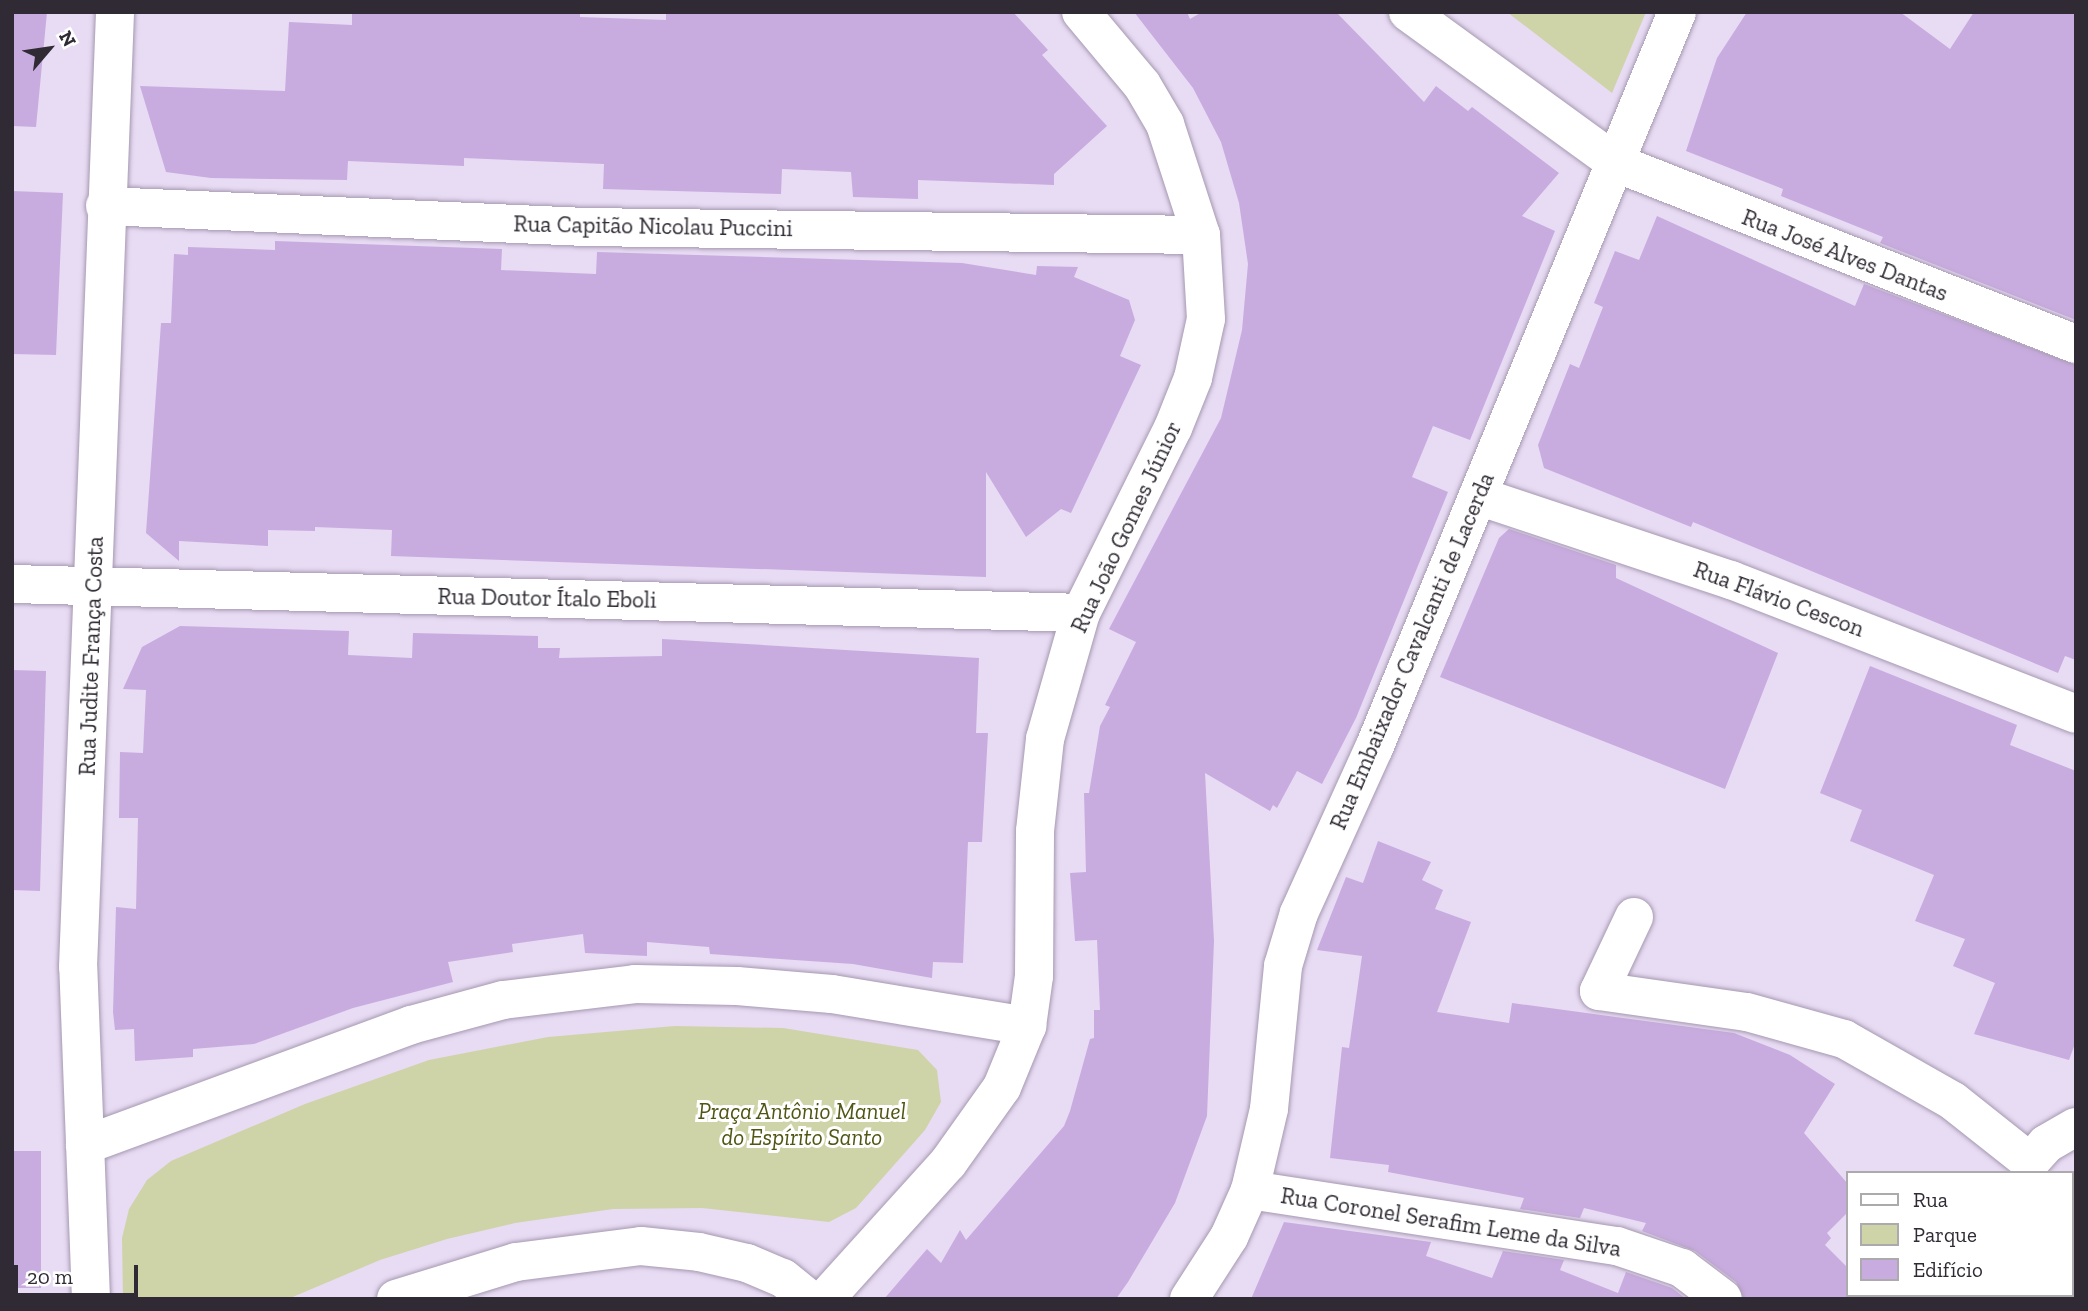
<!DOCTYPE html>
<html>
<head>
<meta charset="utf-8">
<style>
  body { margin:0 }
  #map { position:relative; width:2088px; height:1311px; overflow:hidden; background:#e8dbf4; font-family:"Zilla Slab",serif }
  div>[style] { position:absolute }
  .green>* { inset:0; background:#cfd3a8 }
  .building>* { inset:0; background:#c8acdf; transform-origin:0 0 }
  .roads { filter:drop-shadow(0 0 2px #a599b0) drop-shadow(0 0 2px #a599b0) }
  .minor>* { height:38px; margin:-19px; padding:0 19px; transform-origin:19px; border-radius:19px; background:#fff }
  span { translate:-50% -50%; white-space:nowrap; text-align:center; line-height:1.15; -webkit-text-stroke:6px #fff; paint-order:stroke }
  .street-label { font-size:23px; color:#2f2a33 }
  .park-label { font-size:23px; color:#525513; font-style:italic }
  .frame { position:absolute; inset:0; border:14px solid #2f2a33; pointer-events:none }
  .legend { position:absolute; left:1846px; top:1171px; width:228px; height:126px; box-sizing:border-box; background:#fff; border:2px solid #acaaad; margin:0; padding:9px 12px; list-style:none; font-size:21px; color:#2f2a33 }
  .legend li { display:flex; align-items:center; gap:14px; height:35px }
  .legend b { width:35px; border:2px solid #acaaad }
  .north { position:absolute; left:14px; top:14px; width:70px; height:70px; -webkit-text-stroke:5px #fff; paint-order:stroke; rotate:61deg; font-size:19px; font-weight:700; line-height:28px; text-align:center; color:#2f2a33 }
  .north::after { content:''; display:block; margin:auto; width:24px; height:32px; background:#2f2a33; clip-path:polygon(50% 0,100% 100%,50% 72%,0 100%) }
  .scale { position:absolute; left:14px; top:1265px; width:124px; height:32px; box-sizing:border-box; border:4px solid #2f2a33; border-top:0; padding-left:9px; font-size:21px; line-height:24px; white-space:nowrap; color:#2f2a33; -webkit-text-stroke:5px #fff; paint-order:stroke }
</style>
</head>
<body>
<div id="map">
  <div class="green">
    <i style="clip-path:polygon(1507px 12px,1646px 12px,1612px 93px)"></i>
    <i style="clip-path:polygon(675px 1026px,783px 1028px,918px 1050px,937px 1070px,941px 1102px,925px 1130px,856px 1208px,829px 1222px,702px 1208px,613px 1209px,515px 1223px,447px 1239px,380px 1260px,288px 1299px,123px 1299px,122px 1238px,129px 1209px,147px 1180px,171px 1161px,305px 1104px,429px 1060px,548px 1037px)"></i>
  </div>
  <div class="building">
    <i style="clip-path:polygon(12px 12px,47px 12px,36px 127px,12px 126px)"></i>
    <i style="clip-path:polygon(352px 12px,580px 12px,580px 17px,666px 20px,666px 12px,1013px 12px,1048px 50px,1042px 55px,1107px 126px,1054px 174px,1054px 185px,918px 180px,918px 199px,853px 197px,851px 172px,782px 169px,781px 194px,603px 189px,604px 164px,464px 158px,464px 166px,348px 161px,347px 180px,211px 178px,166px 172px,140px 86px,285px 91px,289px 22px,352px 25px)"></i>
    <i style="clip-path:polygon(1134px 12px,1187px 12px,1190px 19px,1202px 12px,1336px 12px,1424px 102px,1436px 86px,1468px 111px,1472px 107px,1559px 173px,1522px 216px,1555px 231px,1470px 440px,1433px 426px,1412px 477px,1448px 492px,1356px 718px,1322px 784px,1297px 771px,1277px 808px,1273px 805px,1270px 811px,1205px 773px,1214px 941px,1207px 1116px,1175px 1203px,1128px 1282px,1116px 1299px,884px 1299px,927px 1249px,941px 1263px,960px 1230px,966px 1240px,1064px 1126px,1070px 1111px,1090px 1039px,1094px 1038px,1094px 1010px,1100px 1010px,1097px 940px,1075px 941px,1070px 873px,1086px 872px,1084px 793px,1089px 793px,1100px 726px,1110px 707px,1105px 705px,1136px 642px,1109px 629px,1221px 418px,1242px 330px,1248px 264px,1239px 203px,1221px 142px,1193px 88px)"></i>
    <i style="clip-path:polygon(1747px 12px,1900px 12px,1950px 49px,1974px 12px,2076px 12px,2076px 320px,1880px 243px,1883px 237px,1781px 196px,1783px 189px,1686px 151px,1717px 58px)"></i>
    <i style="clip-path:polygon(12px 191px,63px 193px,56px 355px,12px 354px)"></i>
    <i style="clip-path:polygon(1657px 216px,1855px 306px,1864px 284px,2076px 365px,2076px 660px,2065px 656px,2058px 673px,1693px 522px,1691px 527px,1544px 468px,1538px 445px,1570px 364px,1579px 368px,1603px 307px,1594px 303px,1615px 251px,1639px 260px)"></i>
    <i style="clip-path:polygon(275px 241px,502px 249px,501px 270px,596px 274px,597px 252px,962px 263px,1036px 275px,1037px 266px,1078px 267px,1074px 277px,1129px 300px,1135px 320px,1120px 356px,1141px 365px,1071px 513px,1061px 509px,1026px 537px,986px 472px,986px 577px,391px 556px,392px 530px,315px 527px,315px 531px,268px 530px,268px 546px,179px 541px,179px 561px,146px 533px,161px 323px,171px 323px,174px 254px,188px 255px,188px 247px,275px 250px)"></i>
    <i style="clip-path:polygon(1509px 529px,1616px 565px,1616px 578px,1778px 653px,1725px 789px,1440px 677px,1499px 538px)"></i>
    <i style="clip-path:polygon(180px 626px,349px 631px,348px 655px,412px 658px,413px 633px,538px 636px,538px 648px,560px 648px,559px 658px,662px 656px,662px 639px,979px 658px,976px 733px,988px 733px,982px 842px,968px 842px,963px 963px,933px 962px,932px 978px,853px 964px,710px 954px,709px 947px,647px 942px,647px 956px,585px 953px,583px 934px,512px 944px,513px 952px,448px 962px,453px 982px,353px 1008px,254px 1044px,193px 1049px,193px 1057px,135px 1061px,134px 1029px,115px 1030px,113px 1012px,116px 907px,136px 909px,138px 818px,119px 818px,120px 752px,143px 753px,146px 690px,123px 689px,142px 647px)"></i>
    <i style="clip-path:polygon(1870px 666px,2017px 725px,2010px 745px,2076px 771px,2076px 1041px,2069px 1060px,1974px 1034px,1995px 983px,1953px 966px,1965px 939px,1915px 921px,1934px 875px,1850px 841px,1862px 810px,1820px 793px)"></i>
    <i style="clip-path:polygon(12px 670px,46px 671px,40px 891px,12px 890px)"></i>
    <i style="clip-path:polygon(1378px 841px,1431px 862px,1422px 880px,1443px 890px,1435px 909px,1471px 922px,1437px 1012px,1509px 1023px,1512px 1003px,1734px 1033px,1790px 1055px,1835px 1084px,1804px 1133px,1848px 1184px,1848px 1212px,1827px 1233px,1831px 1238px,1825px 1245px,1848px 1268px,1848px 1299px,1744px 1299px,1736px 1282px,1695px 1251px,1642px 1231px,1646px 1223px,1584px 1208px,1580px 1218px,1520px 1209px,1524px 1198px,1388px 1172px,1389px 1165px,1330px 1158px,1342px 1047px,1349px 1048px,1362px 956px,1317px 950px,1346px 877px,1363px 883px)"></i>
    <i style="left:12px;top:1151px;width:29px;height:137px"></i>
    <i style="clip-path:polygon(1284px 1222px,1431px 1242px,1426px 1256px,1492px 1278px,1503px 1251px,1564px 1260px,1560px 1270px,1618px 1293px,1626px 1272px,1672px 1288px,1686px 1299px,1251px 1299px)"></i>
  </div>
  <div class="roads">
    <div class="minor">
      <i style="left:1408px;top:12px;width:257px;rotate:36deg"></i>
      <i style="left:1616px;top:163px;width:494px;rotate:21.5deg"></i>
      <i style="left:105px;top:206px;width:478px;rotate:2.5deg"></i>
      <i style="left:583px;top:227px;width:618px;rotate:0.74deg"></i>
      <i style="left:1478px;top:496px;width:267px;rotate:18.4deg"></i>
      <i style="left:1731px;top:580px;width:370px;rotate:21.2deg"></i>
      <i style="left:12px;top:584px;width:1069px;rotate:1.55deg"></i>
      <i style="left:1634px;top:917px;width:82px;rotate:115.3deg"></i>
      <i style="left:1599px;top:991px;width:149px;rotate:8.1deg"></i>
      <i style="left:1747px;top:1012px;width:101px;rotate:15.6deg"></i>
      <i style="left:1844px;top:1039px;width:125px;rotate:29.6deg"></i>
      <i style="left:1953px;top:1101px;width:98px;rotate:38.4deg"></i>
      <i style="left:85px;top:1145px;width:347px;rotate:-20.2deg"></i>
      <i style="left:411px;top:1025px;width:95px;rotate:-15.2deg"></i>
      <i style="left:503px;top:1000px;width:133px;rotate:-6.9deg"></i>
      <i style="left:635px;top:984px;width:102px;rotate:1.1deg"></i>
      <i style="left:737px;top:986px;width:95px;rotate:4.8deg"></i>
      <i style="left:832px;top:994px;width:198px;rotate:9.3deg"></i>
      <i style="left:2030px;top:1162px;width:24px;rotate:-48deg"></i>
      <i style="left:2046px;top:1144px;width:34px;rotate:-30deg"></i>
      <i style="left:1250px;top:1190px;width:371px;rotate:8.7deg"></i>
      <i style="left:1617px;top:1246px;width:69px;rotate:18.7deg"></i>
      <i style="left:1682px;top:1268px;width:51px;rotate:37.1deg"></i>
      <i style="left:2072px;top:1294px;width:5px;rotate:37deg"></i>
      <i style="left:91px;top:1299px;width:332px;rotate:-92.2deg"></i>
      <i style="left:78px;top:967px;width:956px;rotate:-87.78deg"></i>
      <i style="left:396px;top:1299px;width:126px;rotate:-17.1deg"></i>
      <i style="left:516px;top:1262px;width:126px;rotate:-7.3deg"></i>
      <i style="left:641px;top:1246px;width:58px;rotate:5.9deg"></i>
      <i style="left:699px;top:1252px;width:49px;rotate:12.9deg"></i>
      <i style="left:747px;top:1263px;width:39px;rotate:23deg"></i>
      <i style="left:783px;top:1278px;width:33px;rotate:39deg"></i>
      <i style="left:825px;top:1299px;width:183px;rotate:-47.9deg"></i>
      <i style="left:948px;top:1163px;width:93px;rotate:-54.6deg"></i>
      <i style="left:1002px;top:1087px;width:66px;rotate:-67.7deg"></i>
      <i style="left:1027px;top:1026px;width:50px;rotate:-82deg"></i>
      <i style="left:1034px;top:976px;width:145px;rotate:-89.6deg"></i>
      <i style="left:1035px;top:831px;width:93px;rotate:-83.8deg"></i>
      <i style="left:1045px;top:739px;width:131px;rotate:-74.1deg"></i>
      <i style="left:1081px;top:613px;width:207px;rotate:-63.6deg"></i>
      <i style="left:1173px;top:428px;width:54px;rotate:-68.2deg"></i>
      <i style="left:1193px;top:378px;width:60px;rotate:-77.6deg"></i>
      <i style="left:1206px;top:319px;width:84px;rotate:-93.4deg"></i>
      <i style="left:1201px;top:235px;width:117px;rotate:-108deg"></i>
      <i style="left:1165px;top:124px;width:45px;rotate:-120.5deg"></i>
      <i style="left:1142px;top:85px;width:95px;rotate:-129.9deg"></i>
      <i style="left:1189px;top:1299px;width:74px;rotate:-57.2deg"></i>
      <i style="left:1229px;top:1237px;width:51px;rotate:-65.9deg"></i>
      <i style="left:1250px;top:1190px;width:83px;rotate:-76.8deg"></i>
      <i style="left:1269px;top:1109px;width:144px;rotate:-84.4deg"></i>
      <i style="left:1283px;top:966px;width:55px;rotate:-73.2deg"></i>
      <i style="left:1299px;top:913px;width:181px;rotate:-65.6deg"></i>
      <i style="left:1374px;top:748px;width:796px;rotate:-67.62deg"></i>
    </div>
  </div>
  <div class="street-label">
    <span style="left:653px;top:226px;rotate:1deg">Rua Capitão Nicolau Puccini</span>
    <span style="left:1845px;top:255px;rotate:21deg">Rua José Alves Dantas</span>
    <span style="left:1126px;top:527px;rotate:-65deg">Rua João Gomes Júnior</span>
    <span style="left:547px;top:598px;rotate:1deg">Rua Doutor Ítalo Eboli</span>
    <span style="left:1779px;top:599px;rotate:20deg">Rua Flávio Cescon</span>
    <span style="left:1412px;top:651px;rotate:-67deg">Rua Embaixador Cavalcanti de Lacerda</span>
    <span style="left:91px;top:656px;rotate:-88deg">Rua Judite França Costa</span>
    <span style="left:1451px;top:1222px;rotate:9deg">Rua Coronel Serafim Leme da Silva</span>
  </div>
  <div class="park-label">
    <span style="left:802px;top:1124px">Praça Antônio Manuel<br>do Espírito Santo</span>
  </div>
  <div class="frame"></div>
  <ul class="legend">
  <li><b style="height:9px;background:#fff"></b>Rua</li>
  <li><b style="height:19px;background:#cfd3a8"></b>Parque</li>
  <li><b style="height:19px;background:#c8acdf"></b>Edifício</li>
  </ul>
  <div class="north">N</div>
  <div class="scale">20 m</div>
</div>
</body>
</html>
